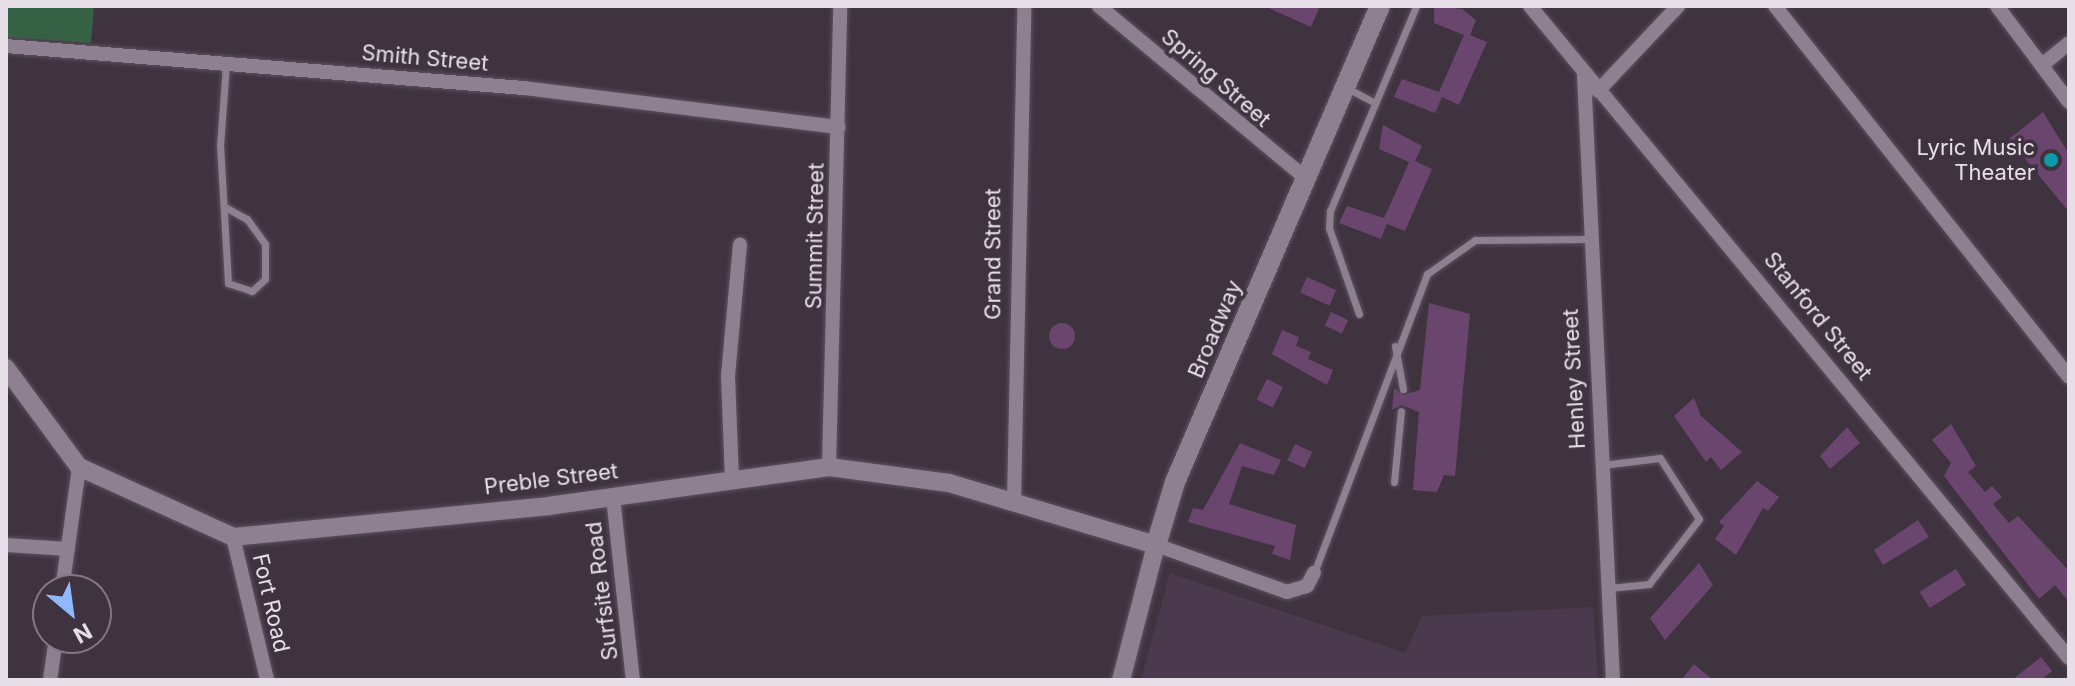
<!DOCTYPE html>
<html>
<head>
<meta charset="utf-8">
<style>
  body { margin:0 }
  #map { position:relative; width:2075px; height:686px; overflow:hidden; background:#3f3340; font-family:Inter,sans-serif }
  div>[style] { position:absolute }
  .built>* { inset:0; background:#4b3a4d }
  .green>* { inset:0; background:#356244 }
  .building>* { inset:0; background:#6a466f; transform-origin:0 0 }
  .round { border-radius:50% }
  .roads { filter:drop-shadow(0 0 2px #5b515d) drop-shadow(0 0 2px #5b515d) }
  .service>* { height:7px; margin:-3.5px; padding:0 3.5px; transform-origin:3.5px; border-radius:3.5px; background:#8e8090 }
  .minor>* { height:14px; margin:-7px; padding:0 7px; transform-origin:7px; border-radius:7px; background:#8e8090 }
  .tertiary>* { height:18px; margin:-9px; padding:0 9px; transform-origin:9px; border-radius:9px; background:#8e8090 }
  .secondary>* { height:20px; margin:-10px; padding:0 10px; transform-origin:10px; border-radius:10px; background:#8e8090 }
  .dots>* { width:22px; height:22px; translate:-50% -50%; box-sizing:border-box; border:4px solid #3f3340; border-radius:50% }
  span { translate:-50% -50%; white-space:nowrap; text-align:center; line-height:1.15; -webkit-text-stroke:7px #3f3340; paint-order:stroke }
  .street-label { font-size:22px; color:#e6dfe8 }
  .poi-label { font-size:22px; color:#e6dfe8 }
  .right { translate:-100% -50%; text-align:right }
  .frame { position:absolute; inset:0; border:8px solid #e6dfe8; pointer-events:none }
  .north { position:absolute; left:32px; top:574px; width:80px; height:80px; box-sizing:border-box; background:#3f3340; border:2px solid #827883; border-radius:50%; rotate:151deg; font-size:22px; font-weight:700; line-height:32px; text-align:center; color:#e6dfe8 }
  .north::after { content:''; display:block; margin:auto; width:28px; height:36px; background:#90b8fd; clip-path:polygon(50% 0,100% 100%,50% 72%,0 100%) }
</style>
</head>
<body>
<div id="map">
  <div class="built">
    <i style="clip-path:polygon(1170px 573px,1405px 653px,1422px 616px,1593px 607px,1598px 680px,1141px 680px)"></i>
  </div>
  <div class="green">
    <i style="clip-path:polygon(6px 6px,94px 6px,91px 43px,6px 37px)"></i>
  </div>
  <div class="building">
    <i style="clip-path:polygon(1264px 6px,1320px 6px,1311px 27px)"></i>
    <i style="clip-path:polygon(1434px 6px,1462px 9px,1476px 20px,1470px 35px,1487px 42px,1459px 105px,1442px 97px,1435px 113px,1394px 97px,1402px 79px,1439px 92px,1464px 35px,1434px 23px)"></i>
    <i style="clip-path:polygon(2043px 112px,2069px 154px,2069px 212px,2009px 139px)"></i>
    <i style="clip-path:polygon(1383px 125px,1422px 146px,1415px 161px,1432px 169px,1405px 231px,1387px 224px,1381px 239px,1339px 223px,1347px 206px,1384px 218px,1396px 192px,1409px 162px,1379px 149px)"></i>
    <i style="left:1307px;top:277px;width:32px;height:17px;rotate:24deg"></i>
    <i style="clip-path:polygon(1429px 303px,1470px 314px,1455px 476px,1444px 475px,1437px 492px,1413px 490px,1419px 412px,1401px 405px,1392px 410px,1394px 388px,1403px 395px,1420px 390px)"></i>
    <i style="left:1331px;top:312px;width:19px;height:15px;rotate:25deg"></i>
    <i class="round" style="left:1049px;top:323px;width:26px;height:26px"></i>
    <i style="clip-path:polygon(1282px 330px,1299px 337px,1296px 346px,1311px 352px,1308px 359px,1333px 370px,1327px 385px,1272px 354px)"></i>
    <i style="left:1267px;top:379px;width:18px;height:23px;rotate:27deg"></i>
    <i style="clip-path:polygon(1694px 398px,1701px 416px,1742px 452px,1721px 470px,1711px 457px,1706px 462px,1674px 416px)"></i>
    <i style="clip-path:polygon(1951px 424px,1976px 466px,1968px 472px,1985px 492px,1992px 486px,2002px 497px,1993px 504px,2009px 523px,2018px 516px,2069px 571px,2069px 602px,2055px 585px,2039px 599px,1944px 476px,1951px 463px,1932px 440px)"></i>
    <i style="clip-path:polygon(1847px 427px,1860px 443px,1830px 469px,1820px 456px)"></i>
    <i style="clip-path:polygon(1240px 443px,1281px 460px,1274px 475px,1242px 466px,1229px 504px,1296px 525px,1290px 560px,1272px 554px,1275px 546px,1188px 522px,1193px 508px,1203px 510px)"></i>
    <i style="left:1295px;top:444px;width:19px;height:18px;rotate:25deg"></i>
    <i style="clip-path:polygon(1757px 481px,1779px 497px,1768px 511px,1763px 508px,1736px 555px,1715px 539px,1724px 526px,1719px 522px)"></i>
    <i style="clip-path:polygon(1918px 520px,1929px 537px,1883px 565px,1874px 550px)"></i>
    <i style="clip-path:polygon(1699px 563px,1713px 585px,1665px 640px,1650px 618px)"></i>
    <i style="left:1956px;top:569px;width:19px;height:43px;rotate:58deg"></i>
    <i style="clip-path:polygon(2041px 657px,2052px 671px,2041px 680px,2012px 680px)"></i>
    <i style="clip-path:polygon(1694px 664px,1713px 680px,1681px 680px)"></i>
  </div>
  <div class="roads">
    <div class="service">
      <i style="left:1347px;top:88px;width:32px;rotate:28deg"></i>
      <i style="left:225px;top:207px;width:25px;rotate:29deg"></i>
      <i style="left:247px;top:219px;width:31px;rotate:54deg"></i>
      <i style="left:265px;top:244px;width:35px;rotate:90deg"></i>
      <i style="left:265px;top:279px;width:18px;rotate:137deg"></i>
      <i style="left:252px;top:291px;width:25px;rotate:-162deg"></i>
      <i style="left:228px;top:283px;width:137px;rotate:-93.3deg"></i>
      <i style="left:220px;top:146px;width:81px;rotate:-85.8deg"></i>
      <i style="left:1359px;top:314px;width:91px;rotate:-109.2deg"></i>
      <i style="left:1329px;top:228px;width:17px;rotate:-87deg"></i>
      <i style="left:1330px;top:211px;width:222px;rotate:-67.2deg"></i>
      <i style="left:1395px;top:346px;width:44px;rotate:79.5deg"></i>
      <i style="left:1602px;top:465px;width:58px;rotate:-6.9deg"></i>
      <i style="left:1660px;top:458px;width:72px;rotate:57.4deg"></i>
      <i style="left:1699px;top:519px;width:82px;rotate:127.6deg"></i>
      <i style="left:1649px;top:584px;width:40px;rotate:174.3deg"></i>
      <i style="left:1394px;top:482px;width:71px;rotate:-84.4deg"></i>
      <i style="left:1314px;top:573px;width:320px;rotate:-69.3deg"></i>
      <i style="left:1427px;top:274px;width:59px;rotate:-35.3deg"></i>
      <i style="left:1475px;top:240px;width:116px;rotate:-0.5deg"></i>
    </div>
    <div class="minor">
      <i style="left:1099px;top:6px;width:271px;rotate:39.8deg"></i>
      <i style="left:1530px;top:6px;width:846px;rotate:50.42deg"></i>
      <i style="left:1775px;top:6px;width:473px;rotate:51.6deg"></i>
      <i style="left:1997px;top:6px;width:120px;rotate:53.1deg"></i>
      <i style="left:6px;top:46px;width:520px;rotate:4.64deg"></i>
      <i style="left:524px;top:88px;width:317px;rotate:7.1deg"></i>
      <i style="left:2042px;top:65px;width:35px;rotate:-39deg"></i>
      <i style="left:1584px;top:75px;width:606px;rotate:87.26deg"></i>
      <i style="left:1598px;top:91px;width:117px;rotate:-46.7deg"></i>
      <i style="left:829px;top:467px;width:461px;rotate:-88.6deg"></i>
      <i style="left:732px;top:480px;width:104px;rotate:-92.2deg"></i>
      <i style="left:728px;top:376px;width:132px;rotate:-84.8deg"></i>
      <i style="left:613px;top:497px;width:184px;rotate:83.8deg"></i>
      <i style="left:1014px;top:502px;width:496px;rotate:-88.8deg"></i>
      <i style="left:233px;top:537px;width:147px;rotate:76.6deg"></i>
      <i style="left:6px;top:545px;width:62px;rotate:3.7deg"></i>
      <i style="left:1156px;top:545px;width:139px;rotate:19.7deg"></i>
      <i style="left:1287px;top:592px;width:21px;rotate:-17deg"></i>
      <i style="left:1307px;top:586px;width:15px;rotate:-62deg"></i>
      <i style="left:62px;top:590px;width:124px;rotate:-82.1deg"></i>
      <i style="left:50px;top:680px;width:42px;rotate:-81.9deg"></i>
    </div>
    <div class="tertiary">
      <i style="left:6px;top:368px;width:123px;rotate:53.6deg"></i>
      <i style="left:79px;top:467px;width:169px;rotate:24.4deg"></i>
      <i style="left:233px;top:537px;width:317px;rotate:-5.6deg"></i>
      <i style="left:548px;top:506px;width:284px;rotate:-7.9deg"></i>
      <i style="left:829px;top:467px;width:121px;rotate:7.6deg"></i>
      <i style="left:949px;top:483px;width:216px;rotate:16.7deg"></i>
      <i style="left:1156px;top:545px;width:139px;rotate:104.5deg"></i>
    </div>
    <div class="secondary">
      <i style="left:1156px;top:545px;width:66px;rotate:-73.2deg"></i>
      <i style="left:1175px;top:482px;width:518px;rotate:-66.7deg"></i>
    </div>
  </div>
  <div class="dots">
    <i style="left:2051px;top:160px;background:#0f9aa8"></i>
  </div>
  <div class="street-label">
    <span style="left:425px;top:58px;rotate:5deg">Smith Street</span>
    <span style="left:1216px;top:78px;rotate:41deg">Spring Street</span>
    <span style="left:815px;top:236px;rotate:-89deg">Summit Street</span>
    <span style="left:993px;top:254px;rotate:-90deg">Grand Street</span>
    <span style="left:1818px;top:316px;rotate:51deg">Stanford Street</span>
    <span style="left:1215px;top:329px;rotate:-67deg">Broadway</span>
    <span style="left:1574px;top:379px;rotate:-93deg">Henley Street</span>
    <span style="left:551px;top:479px;rotate:-7deg">Preble Street</span>
    <span style="left:602px;top:591px;rotate:-97deg">Surfsite Road</span>
    <span style="left:271px;top:603px;rotate:77deg">Fort Road</span>
  </div>
  <div class="poi-label">
    <span class="right" style="left:2035px;top:160px">Lyric Music<br>Theater</span>
  </div>
  <div class="frame"></div>
  <div class="north">N</div>
</div>
</body>
</html>
